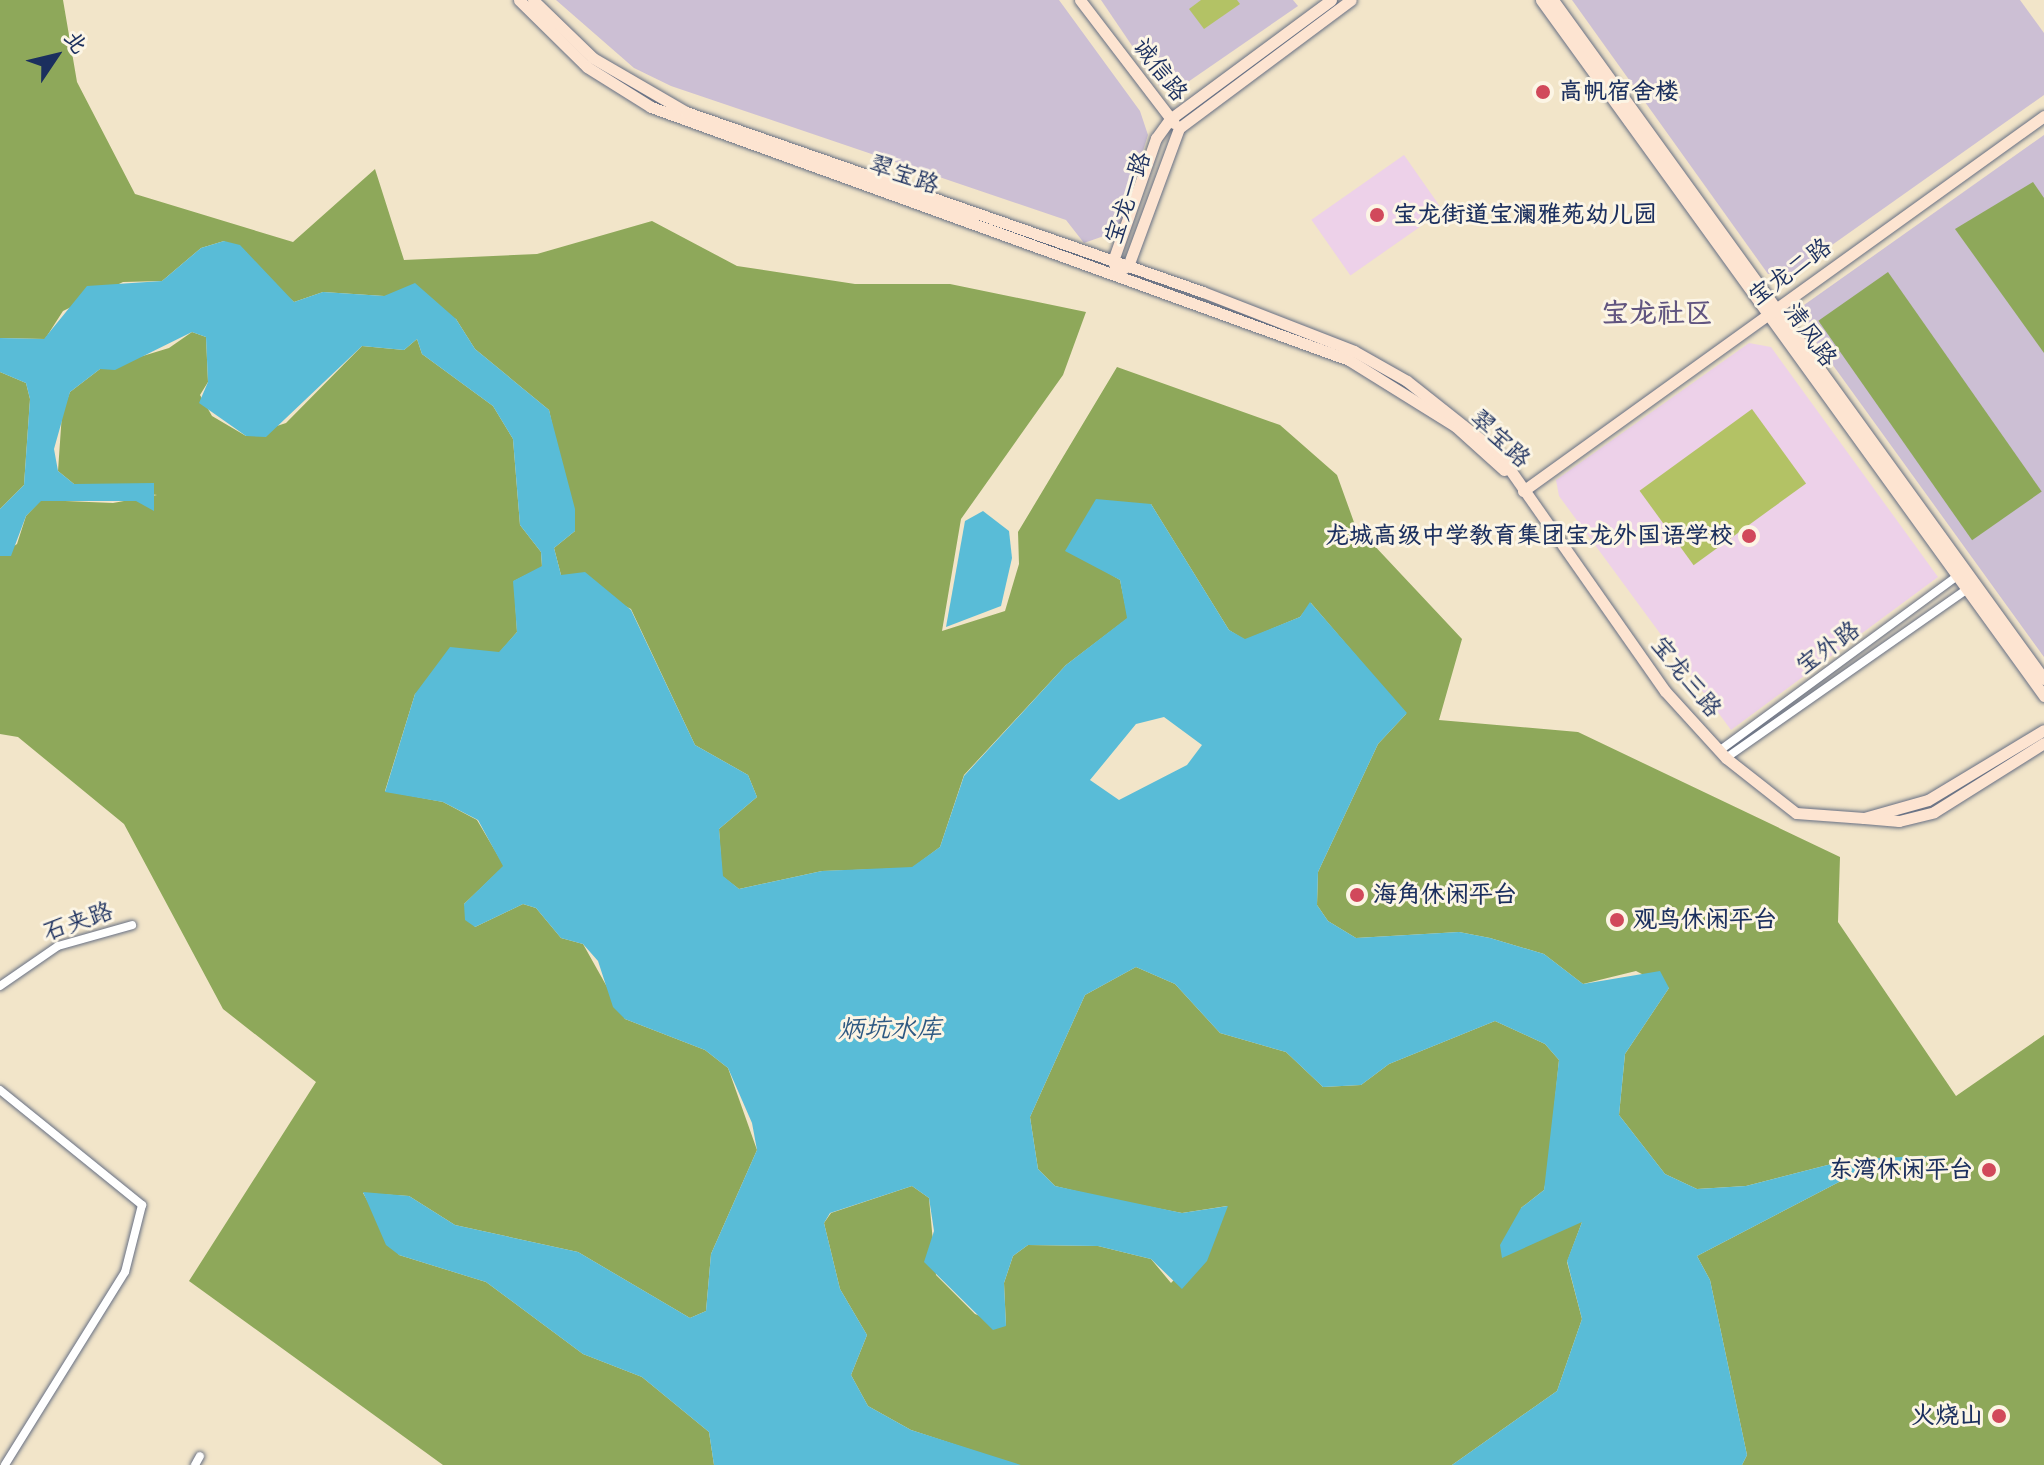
<!DOCTYPE html>
<html>
<head>
<meta charset="utf-8">
<style>
  body { margin:0 }
  #map { position:relative; width:2044px; height:1465px; overflow:hidden; background:#f2e5c9; font-family:"Shantell Sans","LXGW WenKai TC",sans-serif }
  div>[style] { position:absolute }
  .built>* { inset:0; background:#edd1e9; transform-origin:0 0 }
  .industrial>* { inset:0; background:#ccbfd4 }
  .green>* { inset:0; background:#b3c265; transform-origin:0 0 }
  .forest>* { inset:0; background:#8ea85a; transform-origin:0 0 }
  .water>* { inset:0; background:#59bcd7 }
  .roads { filter:drop-shadow(0 0 2px #666f83) drop-shadow(0 0 2px #666f83) }
  .street>* { height:8px; margin:-4px; padding:0 4px; transform-origin:4px; border-radius:4px; background:#fff }
  .secondary>* { height:11px; margin:-5.5px; padding:0 5.5px; transform-origin:5.5px; border-radius:5.5px; background:#fde4d1 }
  .dots>* { width:22px; height:22px; translate:-50% -50%; box-sizing:border-box; border:4px solid #fcf5e5; border-radius:50% }
  span { translate:-50% -50%; white-space:nowrap; text-align:center; line-height:1.15; -webkit-text-stroke:6px #fcf5e5; paint-order:stroke }
  .street-label { font-size:24px; color:#1b2f5e }
  .poi-label { font-size:24px; color:#1b2f5e; font-weight:700 }
  .left { translate:0 -50%; text-align:left }
  .right { translate:-100% -50%; text-align:right }
  .water-label { font-size:26px; color:#2e5982; font-style:italic }
  .quarter-label { font-size:28px; color:#615580; font-weight:700 }
  .north { position:absolute; left:16px; top:16px; width:80px; height:80px; -webkit-text-stroke:6px #fcf5e5; paint-order:stroke; rotate:55deg; font-size:22px; font-weight:700; line-height:32px; text-align:center; color:#1b2f5e }
  .north::after { content:''; display:block; margin:auto; width:28px; height:36px; background:#1b2f5e; clip-path:polygon(50% 0,100% 100%,50% 72%,0 100%) }
</style>
</head>
<body>
<div id="map">
  <div class="built">
    <i style="left:1404px;top:155px;width:68px;height:113px;rotate:55deg"></i>
    <i style="clip-path:polygon(1749px 343px,1771px 347px,1938px 577px,1731px 730px,1559px 496px,1556px 480px)"></i>
  </div>
  <div class="industrial">
    <i style="clip-path:polygon(556px 0,1059px 0,1140px 111px,1148px 135px,1118px 231px,1084px 243px,1066px 220px,671px 86px,634px 68px)"></i>
    <i style="clip-path:polygon(1101px 0,1293px 0,1298px 6px,1185px 84px,1160px 87px)"></i>
    <i style="clip-path:polygon(1572px 0,2020px 0,2044px 33px,2044px 95px,1791px 274px,1768px 274px)"></i>
    <i style="clip-path:polygon(2044px 135px,2044px 657px,1801px 321px,1804px 305px)"></i>
  </div>
  <div class="green">
    <i style="clip-path:polygon(1201px 0,1237px 0,1240px 4px,1204px 29px,1189px 9px)"></i>
    <i style="left:1752px;top:409px;width:92px;height:139px;rotate:54deg"></i>
  </div>
  <div class="forest">
    <i style="clip-path:polygon(0 0,63px 0,77px 82px,135px 194px,293px 242px,375px 169px,404px 260px,537px 254px,652px 221px,737px 266px,855px 284px,950px 284px,1086px 312px,1063px 375px,961px 519px,942px 631px,1005px 611px,1019px 564px,1018px 532px,1117px 367px,1280px 425px,1337px 475px,1355px 525px,1462px 639px,1439px 720px,1578px 732px,1840px 857px,1838px 922px,1956px 1096px,2044px 1035px,2044px 1465px,1742px 1465px,1747px 1455px,1710px 1280px,1697px 1256px,1839px 1182px,1923px 1158px,1851px 1159px,1746px 1186px,1697px 1189px,1665px 1174px,1619px 1115px,1625px 1054px,1669px 988px,1636px 971px,1583px 984px,1544px 954px,1490px 938px,1459px 932px,1356px 938px,1328px 921px,1317px 905px,1318px 872px,1378px 744px,1406px 714px,1311px 603px,1300px 617px,1245px 640px,1229px 630px,1151px 504px,1078px 555px,1120px 580px,1128px 618px,1066px 665px,964px 775px,940px 847px,912px 868px,822px 871px,739px 889px,722px 876px,719px 829px,757px 797px,748px 775px,695px 745px,631px 609px,561px 575px,554px 548px,575px 531px,549px 410px,475px 349px,456px 319px,384px 296px,323px 292px,294px 302px,224px 241px,201px 248px,162px 281px,123px 282px,63px 311px,45px 339px,0 338px)"></i>
    <i style="clip-path:polygon(2033px 182px,2044px 198px,2044px 353px,1955px 229px)"></i>
    <i style="left:1888px;top:272px;width:268px;height:85px;rotate:55deg"></i>
    <i style="clip-path:polygon(192px 332px,206px 337px,208px 382px,200px 395px,212px 416px,246px 436px,286px 423px,362px 346px,404px 350px,417px 339px,422px 354px,493px 406px,513px 439px,520px 525px,541px 552px,542px 567px,514px 581px,517px 632px,499px 653px,473px 655px,415px 694px,385px 791px,443px 802px,477px 820px,504px 866px,464px 904px,475px 927px,523px 904px,536px 908px,561px 938px,583px 944px,625px 1019px,705px 1050px,728px 1068px,757px 1150px,711px 1254px,706px 1311px,690px 1318px,578px 1252px,455px 1225px,409px 1196px,363px 1193px,399px 1255px,486px 1282px,583px 1354px,642px 1377px,709px 1432px,714px 1465px,443px 1465px,189px 1281px,316px 1082px,223px 1009px,124px 824px,18px 737px,0 734px,0 556px,17px 544px,26px 516px,41px 500px,113px 503px,157px 495px,74px 484px,58px 471px,62px 413px,70px 392px,100px 369px,169px 348px)"></i>
    <i style="clip-path:polygon(0 372px,26px 383px,30px 399px,24px 485px,0 509px)"></i>
    <i style="clip-path:polygon(1136px 967px,1175px 984px,1220px 1033px,1286px 1052px,1323px 1087px,1361px 1085px,1389px 1064px,1495px 1021px,1545px 1044px,1559px 1060px,1548px 1170px,1544px 1190px,1521px 1208px,1582px 1222px,1567px 1262px,1582px 1319px,1557px 1391px,1452px 1465px,1017px 1465px,911px 1430px,868px 1406px,851px 1375px,867px 1335px,840px 1289px,824px 1223px,831px 1213px,912px 1186px,929px 1198px,936px 1275px,975px 1314px,1006px 1326px,1004px 1283px,1013px 1256px,1028px 1245px,1098px 1246px,1151px 1259px,1171px 1283px,1215px 1237px,1227px 1206px,1182px 1213px,1105px 1198px,1055px 1186px,1038px 1169px,1030px 1117px,1085px 995px)"></i>
  </div>
  <div class="water">
    <i style="clip-path:polygon(evenodd,224px 241px,240px 245px,294px 302px,323px 292px,384px 296px,415px 283px,456px 319px,475px 349px,549px 410px,575px 509px,575px 531px,554px 548px,561px 575px,585px 572px,631px 610px,695px 745px,748px 775px,757px 797px,719px 829px,723px 876px,739px 889px,822px 871px,912px 867px,940px 847px,964px 776px,1066px 665px,1127px 618px,1120px 580px,1065px 551px,1096px 499px,1151px 504px,1229px 630px,1245px 639px,1300px 617px,1310px 602px,1407px 713px,1378px 744px,1318px 872px,1317px 905px,1328px 921px,1356px 938px,1459px 932px,1490px 938px,1544px 954px,1583px 984px,1660px 971px,1669px 988px,1625px 1054px,1619px 1115px,1665px 1174px,1697px 1189px,1746px 1186px,1851px 1159px,1928px 1156px,1839px 1182px,1697px 1256px,1710px 1280px,1747px 1455px,1742px 1465px,1452px 1465px,1557px 1391px,1582px 1319px,1567px 1261px,1582px 1222px,1502px 1258px,1500px 1245px,1521px 1208px,1544px 1190px,1559px 1060px,1545px 1044px,1495px 1021px,1389px 1064px,1361px 1085px,1323px 1087px,1286px 1052px,1220px 1033px,1175px 984px,1136px 967px,1085px 995px,1030px 1117px,1038px 1169px,1055px 1186px,1182px 1213px,1228px 1206px,1207px 1261px,1182px 1289px,1151px 1259px,1098px 1246px,1028px 1245px,1013px 1256px,1004px 1283px,1006px 1326px,993px 1330px,924px 1262px,934px 1231px,929px 1198px,912px 1186px,830px 1213px,824px 1223px,840px 1289px,867px 1335px,851px 1375px,868px 1406px,911px 1430px,1021px 1465px,714px 1465px,709px 1432px,642px 1377px,583px 1354px,486px 1282px,399px 1255px,386px 1245px,363px 1192px,409px 1196px,455px 1225px,578px 1252px,690px 1318px,706px 1311px,711px 1254px,757px 1150px,752px 1123px,728px 1068px,705px 1050px,625px 1019px,613px 1007px,598px 961px,583px 944px,561px 938px,536px 908px,523px 904px,475px 927px,465px 920px,464px 904px,503px 866px,478px 820px,443px 802px,385px 792px,415px 694px,450px 647px,499px 652px,517px 632px,513px 581px,542px 566px,541px 552px,520px 525px,513px 439px,493px 406px,422px 354px,417px 339px,404px 350px,362px 346px,266px 437px,246px 436px,199px 403px,208px 382px,206px 337px,192px 332px,115px 370px,100px 369px,70px 392px,54px 449px,58px 471px,74px 484px,154px 483px,154px 511px,136px 501px,41px 501px,26px 516px,11px 556px,0 556px,0 509px,24px 485px,30px 399px,26px 383px,0 372px,0 338px,44px 339px,87px 286px,162px 281px,201px 248px,224px 241px,1164px 717px,1202px 745px,1187px 765px,1119px 800px,1090px 780px,1136px 724px,1164px 717px)"></i>
    <i style="clip-path:polygon(983px 511px,1009px 531px,1012px 558px,1001px 606px,946px 627px,965px 521px)"></i>
  </div>
  <div class="roads">
    <div class="street">
      <i style="left:1719px;top:751px;width:295px;rotate:-36.3deg"></i>
      <i style="left:1726px;top:758px;width:294px;rotate:-35deg"></i>
      <i style="left:0;top:986px;width:70px;rotate:-34.6deg"></i>
      <i style="left:58px;top:946px;width:77px;rotate:-15.8deg"></i>
      <i style="left:0;top:1090px;width:183px;rotate:39deg"></i>
      <i style="left:142px;top:1205px;width:69px;rotate:104.2deg"></i>
      <i style="left:125px;top:1272px;width:227px;rotate:121.9deg"></i>
      <i style="left:195px;top:1465px;width:10px;rotate:-61deg"></i>
    </div>
    <div class="secondary">
      <i style="left:519px;top:0;width:95px;rotate:44.6deg"></i>
      <i style="left:587px;top:67px;width:75px;rotate:32deg"></i>
      <i style="left:651px;top:107px;width:742px;rotate:19.92deg"></i>
      <i style="left:1349px;top:360px;width:125px;rotate:31.9deg"></i>
      <i style="left:1455px;top:426px;width:66px;rotate:41.9deg"></i>
      <i style="left:533px;top:0;width:83px;rotate:44deg"></i>
      <i style="left:593px;top:58px;width:108px;rotate:30.1deg"></i>
      <i style="left:686px;top:112px;width:547px;rotate:19.2deg"></i>
      <i style="left:1203px;top:292px;width:162px;rotate:21.3deg"></i>
      <i style="left:1354px;top:351px;width:61px;rotate:29.5deg"></i>
      <i style="left:1407px;top:381px;width:117px;rotate:38.4deg"></i>
      <i style="left:1499px;top:454px;width:289px;rotate:55deg"></i>
      <i style="left:1665px;top:691px;width:91px;rotate:47.7deg"></i>
      <i style="left:1726px;top:758px;width:89px;rotate:38.2deg"></i>
      <i style="left:1796px;top:813px;width:68px;rotate:4.2deg"></i>
      <i style="left:1864px;top:818px;width:66px;rotate:-15.7deg"></i>
      <i style="left:1928px;top:800px;width:135px;rotate:-31.1deg"></i>
      <i style="left:1080px;top:0;width:155px;rotate:52.6deg"></i>
      <i style="left:1331px;top:0;width:200px;rotate:143.5deg"></i>
      <i style="left:1170px;top:119px;width:24px;rotate:126deg"></i>
      <i style="left:1156px;top:138px;width:130px;rotate:109.3deg"></i>
      <i style="left:1113px;top:261px;width:12px;rotate:70deg"></i>
      <i style="left:1117px;top:272px;width:13px;rotate:-29deg"></i>
      <i style="left:1128px;top:266px;width:147px;rotate:-69.7deg"></i>
      <i style="left:1179px;top:128px;width:214px;rotate:-36.7deg"></i>
      <i style="left:1541px;top:0;width:859px;rotate:54.14deg"></i>
      <i style="left:1553px;top:0;width:838px;rotate:54.13deg"></i>
      <i style="left:1523px;top:491px;width:642px;rotate:-35.75deg"></i>
      <i style="left:1864px;top:818px;width:35px;rotate:5deg"></i>
      <i style="left:1899px;top:821px;width:36px;rotate:-14deg"></i>
      <i style="left:1934px;top:812px;width:130px;rotate:-32.1deg"></i>
    </div>
  </div>
  <div class="dots">
    <i style="left:1543px;top:92px;background:#d1495b"></i>
    <i style="left:1377px;top:215px;background:#d1495b"></i>
    <i style="left:1749px;top:536px;background:#d1495b"></i>
    <i style="left:1357px;top:895px;background:#d1495b"></i>
    <i style="left:1617px;top:920px;background:#d1495b"></i>
    <i style="left:1989px;top:1170px;background:#d1495b"></i>
    <i style="left:1999px;top:1416px;background:#d1495b"></i>
  </div>
  <div class="street-label">
    <span style="left:1160px;top:70px;rotate:52deg">诚信路</span>
    <span style="left:904px;top:175px;rotate:19deg">翠宝路</span>
    <span style="left:1128px;top:198px;rotate:-71deg">宝龙一路</span>
    <span style="left:1790px;top:272px;rotate:-36deg">宝龙二路</span>
    <span style="left:1810px;top:335px;rotate:54deg">清风路</span>
    <span style="left:1500px;top:439px;rotate:43deg">翠宝路</span>
    <span style="left:1828px;top:648px;rotate:-36deg">宝外路</span>
    <span style="left:1686px;top:677px;rotate:51deg">宝龙三路</span>
    <span style="left:78px;top:922px;rotate:-19deg">石夹路</span>
  </div>
  <div class="poi-label">
    <span class="left" style="left:1559px;top:92px">高帆宿舍楼</span>
    <span class="left" style="left:1393px;top:215px">宝龙街道宝澜雅苑幼儿园</span>
    <span class="right" style="left:1733px;top:536px">龙城高级中学教育集团宝龙外国语学校</span>
    <span class="left" style="left:1373px;top:895px">海角休闲平台</span>
    <span class="left" style="left:1633px;top:920px">观鸟休闲平台</span>
    <span class="right" style="left:1973px;top:1170px">东湾休闲平台</span>
    <span class="right" style="left:1983px;top:1416px">火烧山</span>
  </div>
  <div class="water-label">
    <span style="left:890px;top:1028px">炳坑水库</span>
  </div>
  <div class="quarter-label">
    <span style="left:1657px;top:312px">宝龙社区</span>
  </div>
  <div class="north">北</div>
</div>
</body>
</html>
